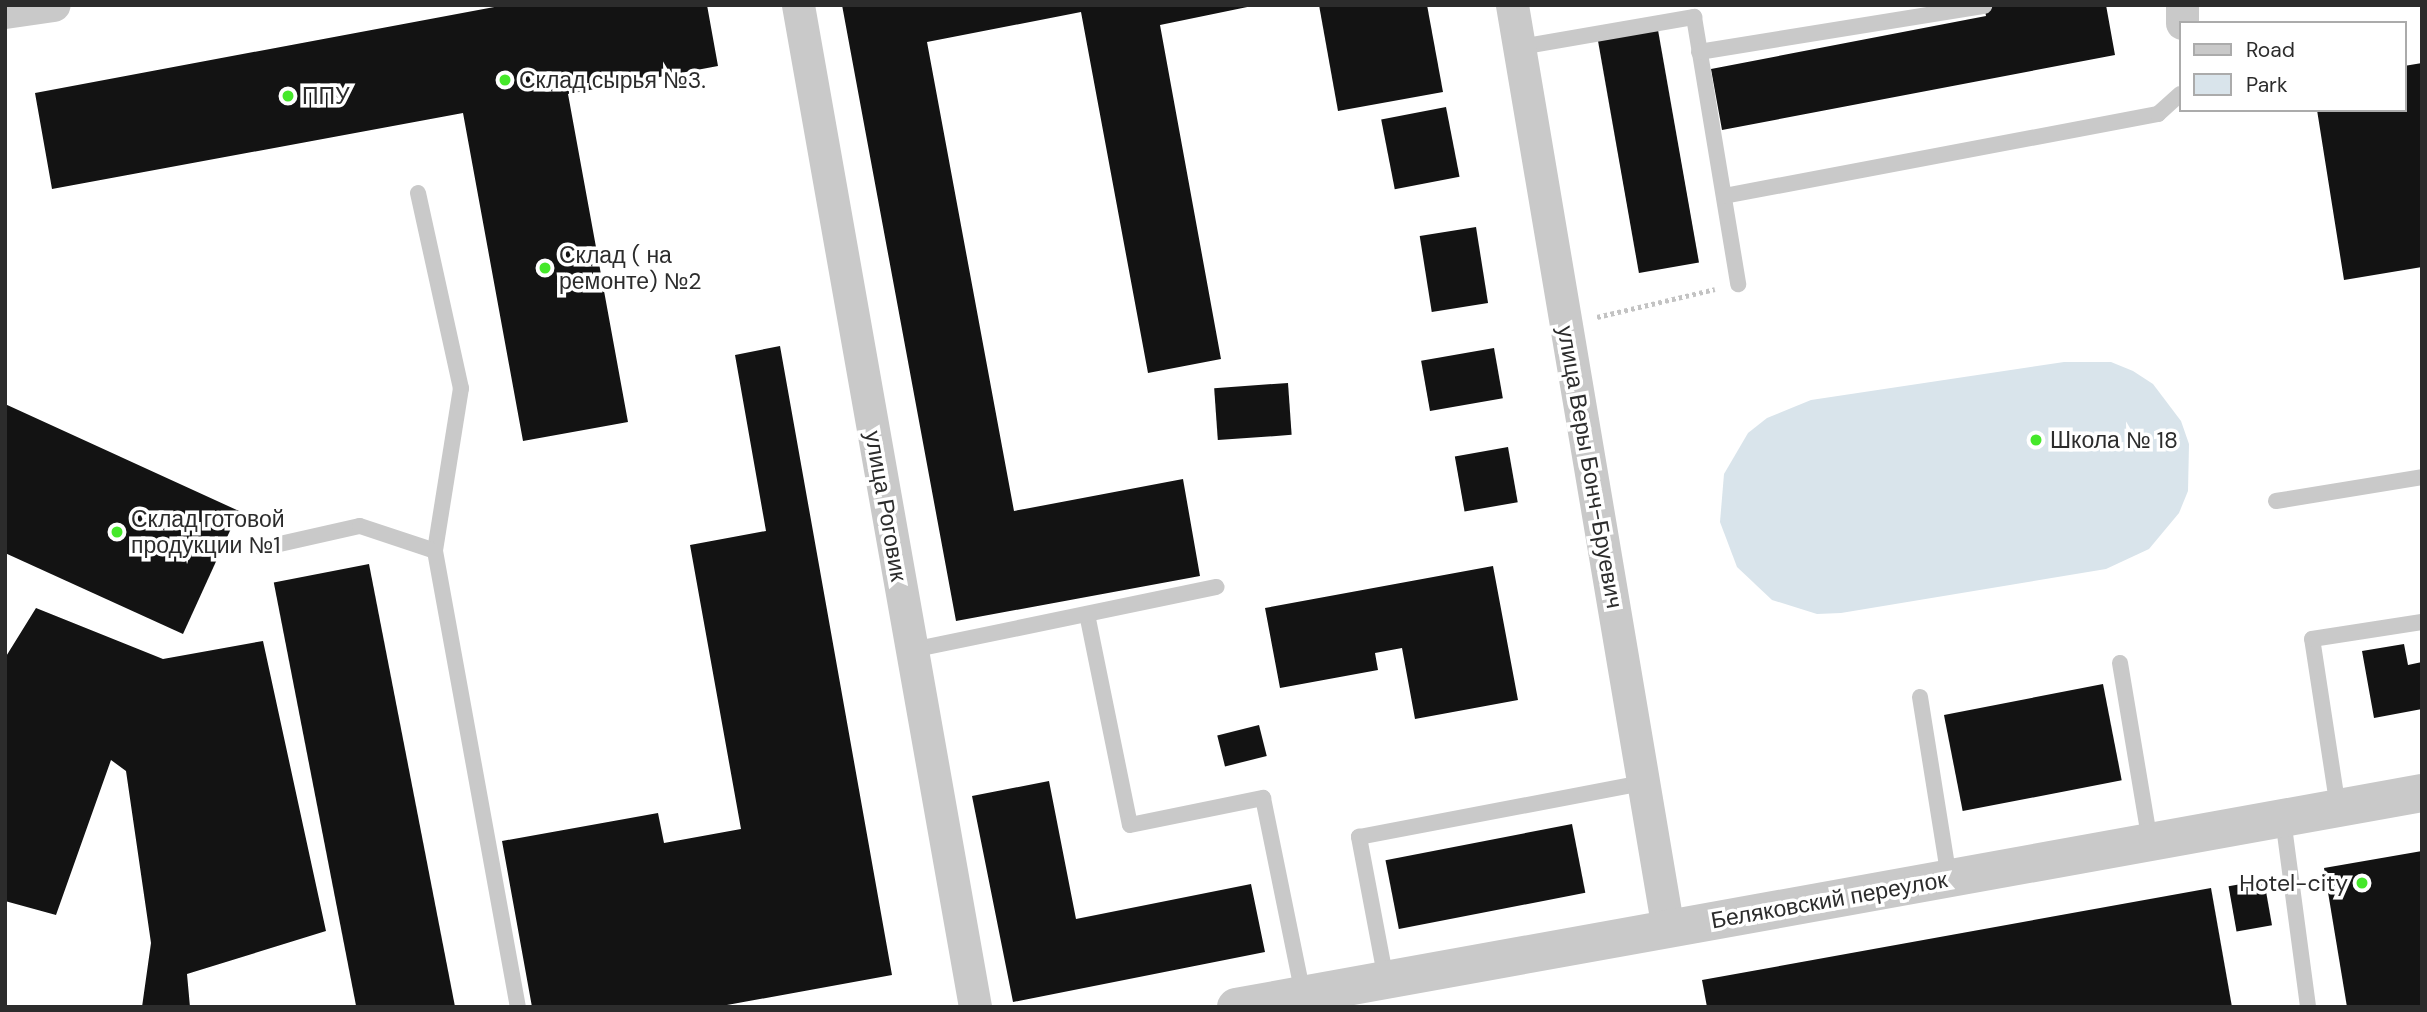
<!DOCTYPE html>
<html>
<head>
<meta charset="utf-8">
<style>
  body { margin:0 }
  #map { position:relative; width:2427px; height:1012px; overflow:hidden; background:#fff; font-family:"DM Sans",sans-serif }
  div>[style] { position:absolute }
  .green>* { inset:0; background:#d9e4eb }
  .building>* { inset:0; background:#131313; transform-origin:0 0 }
  .path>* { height:4.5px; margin-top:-2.25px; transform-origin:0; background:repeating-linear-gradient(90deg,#c3c3c3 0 3.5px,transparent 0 7px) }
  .service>* { height:16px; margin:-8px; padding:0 8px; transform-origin:8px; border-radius:8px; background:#c9c9c9 }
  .minor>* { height:33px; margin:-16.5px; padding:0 16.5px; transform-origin:16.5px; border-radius:16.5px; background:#c9c9c9 }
  .tertiary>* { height:38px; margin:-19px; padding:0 19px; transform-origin:19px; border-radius:19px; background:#c9c9c9 }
  .dots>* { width:19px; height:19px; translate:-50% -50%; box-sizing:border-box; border:4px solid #fff; border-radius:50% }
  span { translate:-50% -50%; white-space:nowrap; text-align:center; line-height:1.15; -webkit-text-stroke:7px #fff; paint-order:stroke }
  .poi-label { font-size:23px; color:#2c2c2c }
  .left { translate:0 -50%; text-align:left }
  .right { translate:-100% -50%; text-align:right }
  .street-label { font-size:23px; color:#2c2c2c }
  .frame { position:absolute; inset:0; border:7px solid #2c2c2c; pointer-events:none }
  .legend { position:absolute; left:2179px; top:21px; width:228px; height:91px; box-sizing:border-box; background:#fff; border:2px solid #ababab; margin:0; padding:9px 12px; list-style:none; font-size:21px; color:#2c2c2c }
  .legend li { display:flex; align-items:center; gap:14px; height:35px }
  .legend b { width:35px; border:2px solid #ababab }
</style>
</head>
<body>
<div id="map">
  <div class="green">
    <i style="clip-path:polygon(2064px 362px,2111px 362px,2133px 371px,2153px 384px,2181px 421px,2189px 444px,2188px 491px,2179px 513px,2149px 549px,2106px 569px,1841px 613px,1817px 614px,1772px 600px,1737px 567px,1720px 522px,1724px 474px,1748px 433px,1767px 418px,1811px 400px)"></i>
  </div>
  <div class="building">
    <i style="clip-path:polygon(505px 5px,707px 5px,718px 66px,568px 94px,628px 422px,523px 441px,463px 113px,52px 189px,35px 93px)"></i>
    <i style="clip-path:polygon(842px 5px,1257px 5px,1160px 25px,1221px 359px,1148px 373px,1081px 12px,927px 42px,1014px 511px,1183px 479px,1200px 576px,956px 621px)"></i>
    <i style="clip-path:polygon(1319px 5px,1427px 5px,1443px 92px,1338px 111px)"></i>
    <i style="clip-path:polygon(1984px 5px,2106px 5px,2115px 55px,1722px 130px,1711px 69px,1986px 16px)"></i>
    <i style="left:1658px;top:30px;width:236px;height:61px;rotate:80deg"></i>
    <i style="clip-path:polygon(2422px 63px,2422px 267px,2344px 280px,2317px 110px,2404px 110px,2404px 66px)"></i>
    <i style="left:1446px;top:107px;width:71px;height:66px;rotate:79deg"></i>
    <i style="left:1476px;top:227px;width:77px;height:57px;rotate:81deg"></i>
    <i style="clip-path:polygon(780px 346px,892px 975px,716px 1007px,532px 1007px,502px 841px,658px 813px,664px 843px,741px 829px,690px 545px,766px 531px,735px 355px)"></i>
    <i style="left:1494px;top:348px;width:51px;height:74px;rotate:80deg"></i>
    <i style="left:1288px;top:383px;width:52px;height:74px;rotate:86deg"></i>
    <i style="clip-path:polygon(5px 404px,239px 511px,183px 634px,5px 553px)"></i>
    <i style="left:1508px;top:447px;width:56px;height:54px;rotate:80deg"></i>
    <i style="left:369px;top:564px;width:452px;height:97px;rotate:79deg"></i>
    <i style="clip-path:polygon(1493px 566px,1518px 700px,1415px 719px,1402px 648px,1375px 653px,1378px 670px,1280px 688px,1265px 608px)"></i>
    <i style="clip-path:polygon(36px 608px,163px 659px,263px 641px,326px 931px,187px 974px,190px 1007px,142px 1007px,151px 943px,126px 771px,111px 760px,56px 915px,5px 901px,5px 658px)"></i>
    <i style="clip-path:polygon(2404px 644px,2408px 665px,2422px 662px,2422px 709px,2374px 718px,2362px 651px)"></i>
    <i style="left:2103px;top:684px;width:98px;height:162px;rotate:79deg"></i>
    <i style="left:1259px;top:725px;width:32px;height:43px;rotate:76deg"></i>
    <i style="clip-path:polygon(1049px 781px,1076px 919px,1251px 884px,1265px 952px,1013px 1002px,972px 796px)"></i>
    <i style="left:1572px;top:824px;width:70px;height:190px;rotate:79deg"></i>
    <i style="clip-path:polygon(2422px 851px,2422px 1007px,2347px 1007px,2324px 868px)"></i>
    <i style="left:2264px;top:880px;width:46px;height:36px;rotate:80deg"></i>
    <i style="clip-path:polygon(2211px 888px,2232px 1007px,1707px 1007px,1702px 980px)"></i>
  </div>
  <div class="path">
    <i style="left:1597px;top:317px;width:121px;rotate:-13.3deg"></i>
  </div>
  <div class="service">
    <i style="left:1520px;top:47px;width:177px;rotate:-9.8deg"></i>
    <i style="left:1694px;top:17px;width:271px;rotate:80.6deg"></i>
    <i style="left:1699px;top:52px;width:289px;rotate:-9.2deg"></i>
    <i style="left:418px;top:193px;width:200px;rotate:77.6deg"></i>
    <i style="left:461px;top:388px;width:165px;rotate:99.1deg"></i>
    <i style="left:1724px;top:196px;width:442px;rotate:-10.7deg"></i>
    <i style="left:2158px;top:114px;width:30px;rotate:-42deg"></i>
    <i style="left:2276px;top:501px;width:148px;rotate:-9.3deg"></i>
    <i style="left:262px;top:548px;width:100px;rotate:-12.7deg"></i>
    <i style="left:360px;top:526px;width:79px;rotate:18.4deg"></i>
    <i style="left:435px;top:551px;width:463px;rotate:79.7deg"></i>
    <i style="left:1087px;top:614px;width:215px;rotate:78.5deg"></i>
    <i style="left:1130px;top:825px;width:136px;rotate:-11.5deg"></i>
    <i style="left:1263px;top:798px;width:201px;rotate:78.5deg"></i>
    <i style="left:912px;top:650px;width:311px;rotate:-11.7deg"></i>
    <i style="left:2120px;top:663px;width:182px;rotate:80.5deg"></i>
    <i style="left:1920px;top:697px;width:183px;rotate:80.9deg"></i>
    <i style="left:2338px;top:808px;width:171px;rotate:-98.7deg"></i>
    <i style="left:2312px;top:639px;width:111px;rotate:-8.8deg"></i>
    <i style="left:2283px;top:819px;width:190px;rotate:82.4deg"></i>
    <i style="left:1386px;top:980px;width:146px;rotate:-100.7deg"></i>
    <i style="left:1359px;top:837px;width:289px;rotate:-10.8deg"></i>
  </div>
  <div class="minor">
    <i style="left:798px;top:5px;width:1018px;rotate:79.98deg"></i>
    <i style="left:1512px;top:5px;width:937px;rotate:80.42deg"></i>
    <i style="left:2182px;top:5px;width:18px;rotate:90deg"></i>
    <i style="left:5px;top:12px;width:49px;rotate:-8.3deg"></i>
  </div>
  <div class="tertiary">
    <i style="left:1236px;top:1007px;width:1205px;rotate:-10.23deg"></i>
  </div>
  <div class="dots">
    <i style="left:505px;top:80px;background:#45e82a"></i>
    <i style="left:288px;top:96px;background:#45e82a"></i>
    <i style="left:545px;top:268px;background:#45e82a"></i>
    <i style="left:2036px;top:440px;background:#45e82a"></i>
    <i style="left:117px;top:532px;background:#45e82a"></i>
    <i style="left:2362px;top:883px;background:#45e82a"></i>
  </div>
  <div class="poi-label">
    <span class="left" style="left:519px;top:80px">Склад сырья №3.</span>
    <span class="left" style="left:302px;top:96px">ППУ</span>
    <span class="left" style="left:559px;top:268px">Склад ( на<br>ремонте) №2</span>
    <span class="left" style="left:2050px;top:440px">Школа № 18</span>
    <span class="left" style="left:131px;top:532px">Склад готовой<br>продукции №1</span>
    <span class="right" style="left:2348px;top:883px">Hotel-city</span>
  </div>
  <div class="street-label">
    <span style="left:1590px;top:467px;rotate:80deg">улица Веры Бонч-Бруевич</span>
    <span style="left:886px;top:506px;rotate:80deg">улица Роговик</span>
    <span style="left:1829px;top:900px;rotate:-10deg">Беляковский переулок</span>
  </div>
  <div class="frame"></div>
  <ul class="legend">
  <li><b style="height:9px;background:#c9c9c9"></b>Road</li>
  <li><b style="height:19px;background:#d9e4eb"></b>Park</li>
  </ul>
</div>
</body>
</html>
